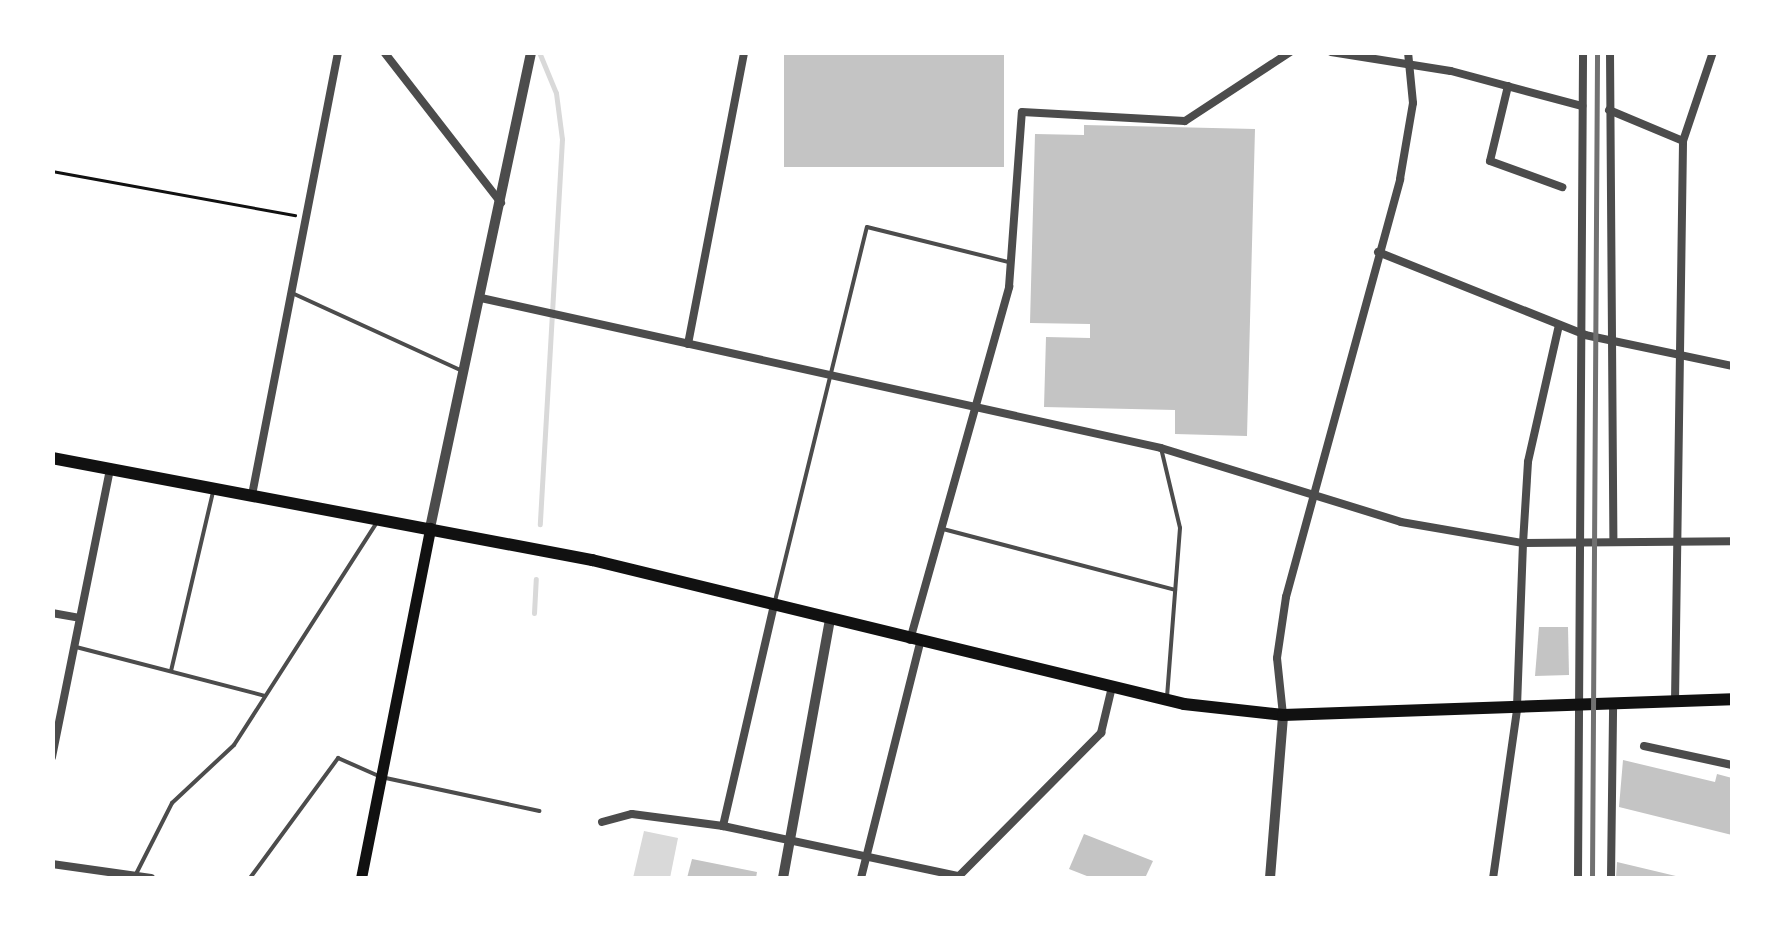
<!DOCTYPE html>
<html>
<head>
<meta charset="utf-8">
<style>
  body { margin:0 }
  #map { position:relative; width:1785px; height:931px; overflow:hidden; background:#fff; font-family:"Alegreya Sans",sans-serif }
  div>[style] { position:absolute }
  .water>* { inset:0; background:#d9d9d9 }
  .stream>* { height:5px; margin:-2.5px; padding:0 2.5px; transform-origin:2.5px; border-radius:2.5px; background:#d9d9d9 }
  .building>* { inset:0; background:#c4c4c4; transform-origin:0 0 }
  .path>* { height:2.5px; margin:-1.25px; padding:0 1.25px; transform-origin:1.25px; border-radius:1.25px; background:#111 }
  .service>* { height:4px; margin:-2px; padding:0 2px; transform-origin:2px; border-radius:2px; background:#4c4c4c }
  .minor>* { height:8px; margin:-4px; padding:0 4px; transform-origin:4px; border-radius:4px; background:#4c4c4c }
  .tertiary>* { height:10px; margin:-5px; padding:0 5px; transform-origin:5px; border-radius:5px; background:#4c4c4c }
  .secondary>* { height:11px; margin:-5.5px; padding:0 5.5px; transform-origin:5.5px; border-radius:5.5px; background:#111 }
  .primary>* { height:12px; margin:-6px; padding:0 6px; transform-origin:6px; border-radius:6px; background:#111 }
  .rail>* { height:5px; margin:-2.5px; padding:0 2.5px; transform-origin:2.5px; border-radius:2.5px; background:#707070 }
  span { translate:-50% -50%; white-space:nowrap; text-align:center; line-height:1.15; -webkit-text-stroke:9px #fff; paint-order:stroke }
  .frame { position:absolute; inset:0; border:55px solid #fff; pointer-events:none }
</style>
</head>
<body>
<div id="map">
  <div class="water">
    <i style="clip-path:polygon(644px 831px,678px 838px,670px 878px,633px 878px)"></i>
  </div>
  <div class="stream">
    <i style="left:539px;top:52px;width:44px;rotate:67.5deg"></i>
    <i style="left:556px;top:93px;width:46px;rotate:82.6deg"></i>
    <i style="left:562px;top:139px;width:386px;rotate:93.3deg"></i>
    <i style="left:534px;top:613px;width:34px;rotate:-87deg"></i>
  </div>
  <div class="building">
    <i style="left:784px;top:52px;width:220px;height:115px"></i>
    <i style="clip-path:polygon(1084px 125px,1255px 129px,1247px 436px,1175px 434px,1175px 410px,1044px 407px,1046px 337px,1090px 338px,1090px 324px,1030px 323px,1035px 134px,1084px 135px)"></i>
    <i style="clip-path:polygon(1539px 627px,1568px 627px,1569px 675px,1535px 676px)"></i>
    <i style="clip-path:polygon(1623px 760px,1715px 782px,1717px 774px,1732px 778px,1732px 835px,1619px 807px)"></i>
    <i style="clip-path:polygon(1084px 834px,1153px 861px,1145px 878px,1092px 878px,1069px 869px)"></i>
    <i style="clip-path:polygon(692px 859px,757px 872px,756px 878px,687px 878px)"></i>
    <i style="clip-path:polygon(1617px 862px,1680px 877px,1680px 878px,1616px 878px)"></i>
  </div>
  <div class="path">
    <i style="left:52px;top:171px;width:247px;rotate:10.3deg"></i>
  </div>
  <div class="service">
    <i style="left:292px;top:293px;width:185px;rotate:24.6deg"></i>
    <i style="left:1161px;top:448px;width:82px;rotate:76.6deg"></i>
    <i style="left:1180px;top:528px;width:169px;rotate:94.4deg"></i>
    <i style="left:943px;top:529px;width:240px;rotate:14.7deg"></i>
    <i style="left:775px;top:601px;width:385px;rotate:-76.2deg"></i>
    <i style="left:867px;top:227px;width:145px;rotate:13.9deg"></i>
    <i style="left:76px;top:647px;width:195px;rotate:14.5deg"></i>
    <i style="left:171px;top:671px;width:184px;rotate:-76.8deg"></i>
    <i style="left:135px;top:876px;width:82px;rotate:-63.1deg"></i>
    <i style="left:172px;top:803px;width:85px;rotate:-43.1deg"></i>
    <i style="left:234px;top:745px;width:263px;rotate:-57.3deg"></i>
    <i style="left:250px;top:878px;width:149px;rotate:-53.7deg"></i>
    <i style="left:338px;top:758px;width:47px;rotate:23.8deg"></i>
    <i style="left:381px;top:777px;width:162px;rotate:12.1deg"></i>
  </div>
  <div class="minor">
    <i style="left:384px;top:52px;width:191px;rotate:52.2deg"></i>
    <i style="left:1331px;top:52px;width:121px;rotate:9deg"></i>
    <i style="left:1451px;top:71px;width:136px;rotate:15deg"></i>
    <i style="left:1610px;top:52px;width:486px;rotate:89.6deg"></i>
    <i style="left:1508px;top:86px;width:77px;rotate:103.5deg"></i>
    <i style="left:1490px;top:161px;width:77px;rotate:19.9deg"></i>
    <i style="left:1609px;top:110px;width:80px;rotate:22.7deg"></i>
    <i style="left:1378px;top:252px;width:223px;rotate:21.8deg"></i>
    <i style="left:1585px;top:335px;width:150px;rotate:11.9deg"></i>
    <i style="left:481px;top:298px;width:696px;rotate:12.44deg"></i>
    <i style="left:1161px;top:448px;width:251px;rotate:17.1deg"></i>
    <i style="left:1401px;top:522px;width:124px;rotate:9.8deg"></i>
    <i style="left:1523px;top:543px;width:167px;rotate:92.1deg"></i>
    <i style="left:1517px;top:710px;width:170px;rotate:98.1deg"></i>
    <i style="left:1559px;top:325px;width:140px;rotate:102.8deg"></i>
    <i style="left:1528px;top:462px;width:81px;rotate:93.5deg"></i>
    <i style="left:1523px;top:543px;width:209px;rotate:-0.5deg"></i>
    <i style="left:688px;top:344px;width:297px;rotate:-79.1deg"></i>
    <i style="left:252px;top:495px;width:451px;rotate:-79deg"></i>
    <i style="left:774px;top:605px;width:227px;rotate:103deg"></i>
    <i style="left:723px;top:826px;width:241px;rotate:12deg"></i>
    <i style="left:959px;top:876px;width:202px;rotate:-45.2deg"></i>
    <i style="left:1101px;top:733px;width:43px;rotate:-76.6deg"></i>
    <i style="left:52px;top:613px;width:28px;rotate:10deg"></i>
    <i style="left:910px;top:640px;width:367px;rotate:-74.3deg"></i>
    <i style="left:1009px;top:287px;width:175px;rotate:-85.8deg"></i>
    <i style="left:1022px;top:112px;width:163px;rotate:3.2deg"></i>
    <i style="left:1185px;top:121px;width:126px;rotate:-33.3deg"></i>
    <i style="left:1675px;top:702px;width:561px;rotate:-89.18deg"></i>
    <i style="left:1683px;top:141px;width:94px;rotate:-71.4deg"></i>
    <i style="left:1283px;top:715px;width:57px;rotate:-96deg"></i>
    <i style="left:1277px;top:658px;width:62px;rotate:-81.6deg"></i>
    <i style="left:1286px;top:597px;width:433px;rotate:-74.7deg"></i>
    <i style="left:1400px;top:179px;width:77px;rotate:-80.3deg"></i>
    <i style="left:1413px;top:103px;width:51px;rotate:-95.6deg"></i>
    <i style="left:1644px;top:746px;width:90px;rotate:12.2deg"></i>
    <i style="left:52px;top:757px;width:294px;rotate:-78.6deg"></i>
    <i style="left:602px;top:822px;width:31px;rotate:-15deg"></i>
    <i style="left:632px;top:814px;width:92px;rotate:7.5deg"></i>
    <i style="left:52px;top:864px;width:100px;rotate:8deg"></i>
    <i style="left:861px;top:878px;width:242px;rotate:-75.9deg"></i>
    <i style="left:1578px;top:878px;width:826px;rotate:-89.65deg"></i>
    <i style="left:1611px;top:878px;width:175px;rotate:-89.3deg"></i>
  </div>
  <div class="tertiary">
    <i style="left:430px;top:528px;width:487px;rotate:-78deg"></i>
    <i style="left:783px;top:878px;width:262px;rotate:-79.7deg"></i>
    <i style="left:1270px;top:878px;width:164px;rotate:-85.4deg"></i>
  </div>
  <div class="secondary">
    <i style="left:361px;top:878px;width:357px;rotate:-78.8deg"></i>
  </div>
  <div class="primary">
    <i style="left:52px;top:458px;width:550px;rotate:10.7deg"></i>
    <i style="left:592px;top:560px;width:609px;rotate:13.67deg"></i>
    <i style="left:1184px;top:704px;width:100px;rotate:6.3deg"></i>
    <i style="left:1283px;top:715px;width:449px;rotate:-2deg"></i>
  </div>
  <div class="rail">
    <i style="left:1592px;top:878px;width:826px;rotate:-89.65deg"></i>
  </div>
  <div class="frame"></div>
</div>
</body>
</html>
